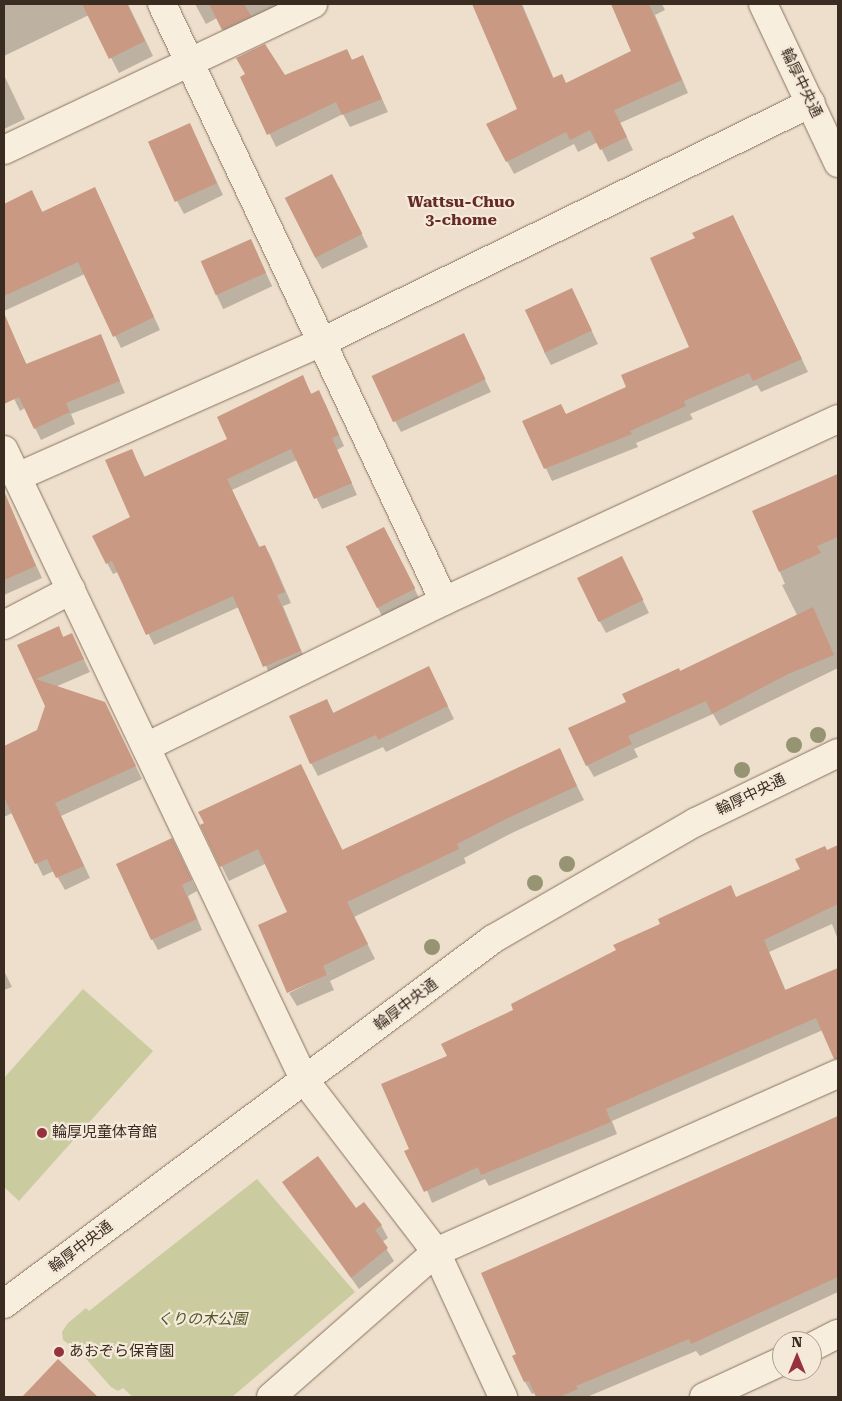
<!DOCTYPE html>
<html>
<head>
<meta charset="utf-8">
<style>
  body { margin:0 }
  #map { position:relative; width:842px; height:1401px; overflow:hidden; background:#eddfcb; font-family:"Roboto Serif","Noto Sans JP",serif }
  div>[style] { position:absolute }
  .green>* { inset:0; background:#cacb9f }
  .shadow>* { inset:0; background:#0003; transform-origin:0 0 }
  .building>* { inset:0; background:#c99983; transform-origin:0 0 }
  .roads { filter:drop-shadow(0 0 1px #89725f) drop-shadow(0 0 1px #89725f) }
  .minor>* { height:28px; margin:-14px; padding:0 14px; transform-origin:14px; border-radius:14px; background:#f8eede }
  .tertiary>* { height:28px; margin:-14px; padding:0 14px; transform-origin:14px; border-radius:14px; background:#f8eede }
  .trees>* { width:16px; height:16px; margin:-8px; border-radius:50%; background:#969472 }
  .dots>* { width:14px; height:14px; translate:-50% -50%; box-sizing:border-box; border:2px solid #f5eada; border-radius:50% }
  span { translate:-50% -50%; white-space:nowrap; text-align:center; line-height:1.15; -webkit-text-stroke:4.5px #f5eada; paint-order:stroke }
  .street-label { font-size:15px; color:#3b2c22 }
  .poi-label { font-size:15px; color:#3b2c22 }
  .left { translate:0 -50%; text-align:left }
  .park-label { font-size:15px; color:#4f562a; font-style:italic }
  .neighbourhood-label { font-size:16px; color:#652b24; font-weight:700 }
  .frame { position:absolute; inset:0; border:5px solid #3b2c22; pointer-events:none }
  .north { position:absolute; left:772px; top:1331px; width:50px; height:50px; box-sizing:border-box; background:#f5eada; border:1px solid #ab9e90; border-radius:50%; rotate:0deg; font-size:14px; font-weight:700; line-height:20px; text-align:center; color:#3b2c22 }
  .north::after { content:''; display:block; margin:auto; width:18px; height:22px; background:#95323d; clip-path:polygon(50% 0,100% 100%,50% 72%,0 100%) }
</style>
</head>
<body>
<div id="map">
  <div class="green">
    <i style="clip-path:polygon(83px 989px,153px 1051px,19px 1201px,4px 1187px,4px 1078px)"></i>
    <i style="clip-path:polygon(257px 1179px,355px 1292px,232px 1397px,133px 1397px,123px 1388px,118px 1391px,111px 1387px,81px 1353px,63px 1340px,62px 1332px,68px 1323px,86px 1308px,89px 1311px)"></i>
  </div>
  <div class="shadow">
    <i style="clip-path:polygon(4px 4px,128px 4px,153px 56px,119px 73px,89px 15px,4px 56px)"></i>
    <i style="clip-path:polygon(195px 4px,294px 4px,230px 41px,217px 18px,206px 24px)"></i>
    <i style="clip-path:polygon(473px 4px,522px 4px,554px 79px,566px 84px,633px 51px,612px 4px,662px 4px,665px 10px,655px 15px,688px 93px,620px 123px,633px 150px,608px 162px,598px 142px,578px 152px,574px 144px,514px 174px,507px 161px,518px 109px)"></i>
    <i style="clip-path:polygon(363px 57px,388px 112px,350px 127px,343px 114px,276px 147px,242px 77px,284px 76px)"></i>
    <i style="clip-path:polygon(4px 75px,25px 119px,4px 129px)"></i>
    <i style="clip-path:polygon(196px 137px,223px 195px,184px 214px,177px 201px)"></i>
    <i style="clip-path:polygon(339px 187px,368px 247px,322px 269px,315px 257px)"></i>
    <i style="clip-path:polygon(32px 192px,43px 213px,101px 201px,160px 330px,121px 348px,85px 274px,4px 311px,4px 205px)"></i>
    <i style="clip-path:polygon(739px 229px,808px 372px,761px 392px,757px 385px,690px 414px,693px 419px,636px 443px,638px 447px,552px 481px,524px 422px,566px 415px,628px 388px,691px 347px)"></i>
    <i style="left:251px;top:241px;width:50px;height:54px;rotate:65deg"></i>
    <i style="clip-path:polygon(572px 290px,598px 344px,551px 365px,544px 352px)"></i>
    <i style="clip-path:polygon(10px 330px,27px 365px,100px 336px,125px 393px,71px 414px,75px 424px,41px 440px,25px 408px,20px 411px,4px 378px,4px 333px)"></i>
    <i style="clip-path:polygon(463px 335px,491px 392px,401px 432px,394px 419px)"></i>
    <i style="clip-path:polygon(302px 376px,312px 395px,325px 403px,344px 446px,337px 450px,357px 495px,322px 509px,297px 460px,232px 490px,260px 548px,265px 546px,271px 557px,291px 603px,283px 606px,306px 662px,271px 677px,239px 607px,154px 645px,118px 572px,113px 574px,107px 563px,132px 518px,131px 450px,145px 477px,229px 439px)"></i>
    <i style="clip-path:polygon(838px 474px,838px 668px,720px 726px,713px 714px,634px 749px,638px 757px,594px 777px,587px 765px,628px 703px,680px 672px,797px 615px,782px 585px,785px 584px,754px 511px)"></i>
    <i style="clip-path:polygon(4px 496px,42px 578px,4px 595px)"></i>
    <i style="clip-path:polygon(391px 541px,421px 602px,384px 620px,347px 546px)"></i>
    <i style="clip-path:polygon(628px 570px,649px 613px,606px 633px,599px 620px)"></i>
    <i style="clip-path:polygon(58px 628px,64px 638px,78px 647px,90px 672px,55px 687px,105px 703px,142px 779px,61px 816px,90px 878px,65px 890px,54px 871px,43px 876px,12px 813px,4px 817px,4px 747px,38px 731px,47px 706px,19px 646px)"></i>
    <i style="clip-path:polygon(435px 680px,454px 719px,386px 752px,383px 747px,318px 776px,311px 763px,327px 700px,334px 714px)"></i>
    <i style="clip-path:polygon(559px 750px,584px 800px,514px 832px,464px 858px,466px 863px,354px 917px,375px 959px,330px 981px,334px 990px,297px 1006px,289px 993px,332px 972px,288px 991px,289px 913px,265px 864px,229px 881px,202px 826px,301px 765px,343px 851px)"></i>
    <i style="clip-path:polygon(838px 846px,838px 940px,832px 924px,769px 952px,786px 991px,838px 969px,838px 1035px,829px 1040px,823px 1030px,612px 1121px,617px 1134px,489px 1186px,485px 1179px,432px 1203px,411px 1149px,448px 1057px,515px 1011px,737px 898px,802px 869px)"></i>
    <i style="clip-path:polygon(177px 850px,197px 891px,188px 896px,202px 930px,158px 950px,152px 939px)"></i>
    <i style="clip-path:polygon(4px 971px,12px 987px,4px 990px)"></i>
    <i style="clip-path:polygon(838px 1116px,838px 1292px,700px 1356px,696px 1351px,587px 1397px,537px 1397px,535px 1393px,532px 1394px,525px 1382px,780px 1144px)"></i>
    <i style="clip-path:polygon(284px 1183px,356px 1210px,381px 1225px,388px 1238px,382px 1242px,394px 1261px,359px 1289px)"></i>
    <i style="clip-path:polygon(58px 1361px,96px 1397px,24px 1397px)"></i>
  </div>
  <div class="building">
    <i style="clip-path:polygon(82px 4px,127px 4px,145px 41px,109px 59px)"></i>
    <i style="clip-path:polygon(209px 4px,244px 4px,251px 16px,222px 30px)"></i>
    <i style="clip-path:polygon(472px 4px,521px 4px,553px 78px,562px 74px,566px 83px,631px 51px,611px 4px,649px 4px,682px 80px,614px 110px,627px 137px,600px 150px,590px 130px,570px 140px,566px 132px,506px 162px,486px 124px,517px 109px)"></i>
    <i style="clip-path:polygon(265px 44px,285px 75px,347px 49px,352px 60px,363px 55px,382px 99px,342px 115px,336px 102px,267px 135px,240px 77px,245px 74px,236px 58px)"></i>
    <i style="left:190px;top:123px;width:66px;height:46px;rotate:66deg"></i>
    <i style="left:332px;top:174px;width:67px;height:53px;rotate:63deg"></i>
    <i style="clip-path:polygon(95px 187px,154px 317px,113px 337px,78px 262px,4px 296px,4px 204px,32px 190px,42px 212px)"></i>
    <i style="clip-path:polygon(733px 215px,802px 359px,753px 381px,749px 373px,684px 401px,686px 406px,630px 431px,632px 434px,544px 469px,522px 421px,561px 404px,566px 414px,626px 387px,621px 375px,689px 347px,650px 258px,695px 238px,692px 233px)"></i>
    <i style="left:251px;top:239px;width:37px;height:55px;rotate:66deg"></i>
    <i style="left:572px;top:288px;width:47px;height:52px;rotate:65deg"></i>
    <i style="clip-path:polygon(4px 313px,26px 364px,101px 334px,120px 381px,66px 403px,70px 412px,34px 429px,19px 397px,4px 404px)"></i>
    <i style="left:464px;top:333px;width:51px;height:102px;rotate:65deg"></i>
    <i style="clip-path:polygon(303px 375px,311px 394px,319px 390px,339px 435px,332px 438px,352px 483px,314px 499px,291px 449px,227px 479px,259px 547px,265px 545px,285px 592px,277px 595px,301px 651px,263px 667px,233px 596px,146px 635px,112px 561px,106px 564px,92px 536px,130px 517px,105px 460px,132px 449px,144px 477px,227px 439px,217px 417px)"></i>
    <i style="clip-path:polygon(838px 474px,838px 537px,817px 546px,821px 553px,779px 572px,752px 511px)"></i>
    <i style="clip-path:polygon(4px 491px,36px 566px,4px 580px)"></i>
    <i style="left:384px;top:527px;width:69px;height:43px;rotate:63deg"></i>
    <i style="left:622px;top:556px;width:49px;height:50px;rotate:64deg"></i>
    <i style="clip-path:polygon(813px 607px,834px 655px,788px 674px,712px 714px,706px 701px,628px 736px,632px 744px,586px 766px,568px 728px,626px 702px,622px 694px,679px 668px,680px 671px)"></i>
    <i style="clip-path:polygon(59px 626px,63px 637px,72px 633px,84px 659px,36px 679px,105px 702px,136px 766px,55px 803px,84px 866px,56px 878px,47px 859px,35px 864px,4px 797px,4px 746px,37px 730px,45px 706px,17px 645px)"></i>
    <i style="clip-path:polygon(429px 666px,448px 706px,378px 740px,376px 735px,310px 764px,289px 716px,327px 699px,333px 713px)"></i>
    <i style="clip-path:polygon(560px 748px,577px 786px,506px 819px,457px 844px,459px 849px,347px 902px,368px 944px,323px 966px,327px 975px,287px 993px,258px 925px,287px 912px,258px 849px,220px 867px,200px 825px,204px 823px,198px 812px,301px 764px,342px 850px)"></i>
    <i style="clip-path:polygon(172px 838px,192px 880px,182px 885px,197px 919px,151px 940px,116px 864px)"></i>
    <i style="clip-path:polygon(838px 845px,838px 904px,764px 940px,785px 990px,838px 968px,838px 1059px,834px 1059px,816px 1018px,606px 1109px,611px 1122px,481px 1175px,478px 1167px,424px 1192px,404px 1151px,409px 1149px,381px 1084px,447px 1056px,441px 1044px,513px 1010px,511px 1004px,616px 950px,613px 945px,660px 924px,658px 919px,731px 885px,736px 897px,800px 869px,795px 859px,825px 846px,827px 850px)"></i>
    <i style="clip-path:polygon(838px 1116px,838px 1277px,691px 1344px,689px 1339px,576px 1386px,578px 1389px,559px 1397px,536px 1397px,529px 1381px,524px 1382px,512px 1356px,516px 1354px,481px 1273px)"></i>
    <i style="clip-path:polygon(318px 1156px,356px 1208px,364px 1202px,382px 1225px,375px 1230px,388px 1248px,351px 1278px,282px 1182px)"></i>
    <i style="clip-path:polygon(58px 1359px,98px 1397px,22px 1397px)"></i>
  </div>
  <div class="roads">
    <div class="minor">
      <i style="left:162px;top:4px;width:660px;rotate:64.72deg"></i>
      <i style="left:4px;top:150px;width:342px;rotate:-25.3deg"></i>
      <i style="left:4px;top:450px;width:699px;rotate:64.5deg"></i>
      <i style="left:305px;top:1081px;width:215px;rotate:52.5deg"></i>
      <i style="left:436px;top:1252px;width:160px;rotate:65.2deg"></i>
      <i style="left:17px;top:477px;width:334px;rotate:-23.9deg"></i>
      <i style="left:322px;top:342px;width:544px;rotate:-26.05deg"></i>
      <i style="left:4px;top:625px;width:76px;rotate:-27.6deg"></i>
      <i style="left:146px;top:747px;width:332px;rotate:-26.1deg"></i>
      <i style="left:444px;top:601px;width:434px;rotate:-24.8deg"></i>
      <i style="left:812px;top:1347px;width:29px;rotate:-27deg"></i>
      <i style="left:271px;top:1397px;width:220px;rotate:-41.3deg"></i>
      <i style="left:436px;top:1252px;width:440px;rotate:-23.9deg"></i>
      <i style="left:704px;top:1397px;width:86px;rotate:-24.8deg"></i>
    </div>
    <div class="tertiary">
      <i style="left:763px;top:4px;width:176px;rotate:64.7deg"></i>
      <i style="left:4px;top:1304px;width:610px;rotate:-36.74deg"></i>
      <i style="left:493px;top:939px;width:234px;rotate:-30deg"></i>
      <i style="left:696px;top:822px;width:158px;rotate:-25.9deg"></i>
    </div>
  </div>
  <div class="trees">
    <i style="left:818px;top:735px"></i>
    <i style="left:794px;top:745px"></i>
    <i style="left:742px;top:770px"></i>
    <i style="left:567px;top:864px"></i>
    <i style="left:535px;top:883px"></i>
    <i style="left:432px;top:947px"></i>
  </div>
  <div class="dots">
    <i style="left:42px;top:1133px;background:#95323d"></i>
    <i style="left:59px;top:1352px;background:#95323d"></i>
  </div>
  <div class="street-label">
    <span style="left:801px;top:83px;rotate:64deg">輪厚中央通</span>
    <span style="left:751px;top:795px;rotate:-26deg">輪厚中央通</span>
    <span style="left:406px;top:1005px;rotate:-37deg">輪厚中央通</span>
    <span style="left:81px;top:1247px;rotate:-37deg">輪厚中央通</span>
  </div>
  <div class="poi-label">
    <span class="left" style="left:52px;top:1133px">輪厚児童体育館</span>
    <span class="left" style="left:69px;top:1352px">あおぞら保育園</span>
  </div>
  <div class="park-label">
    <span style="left:202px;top:1320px">くりの木公園</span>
  </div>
  <div class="neighbourhood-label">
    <span style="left:461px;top:211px">Wattsu-Chuo<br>3-chome</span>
  </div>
  <div class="frame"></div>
  <div class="north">N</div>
</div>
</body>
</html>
